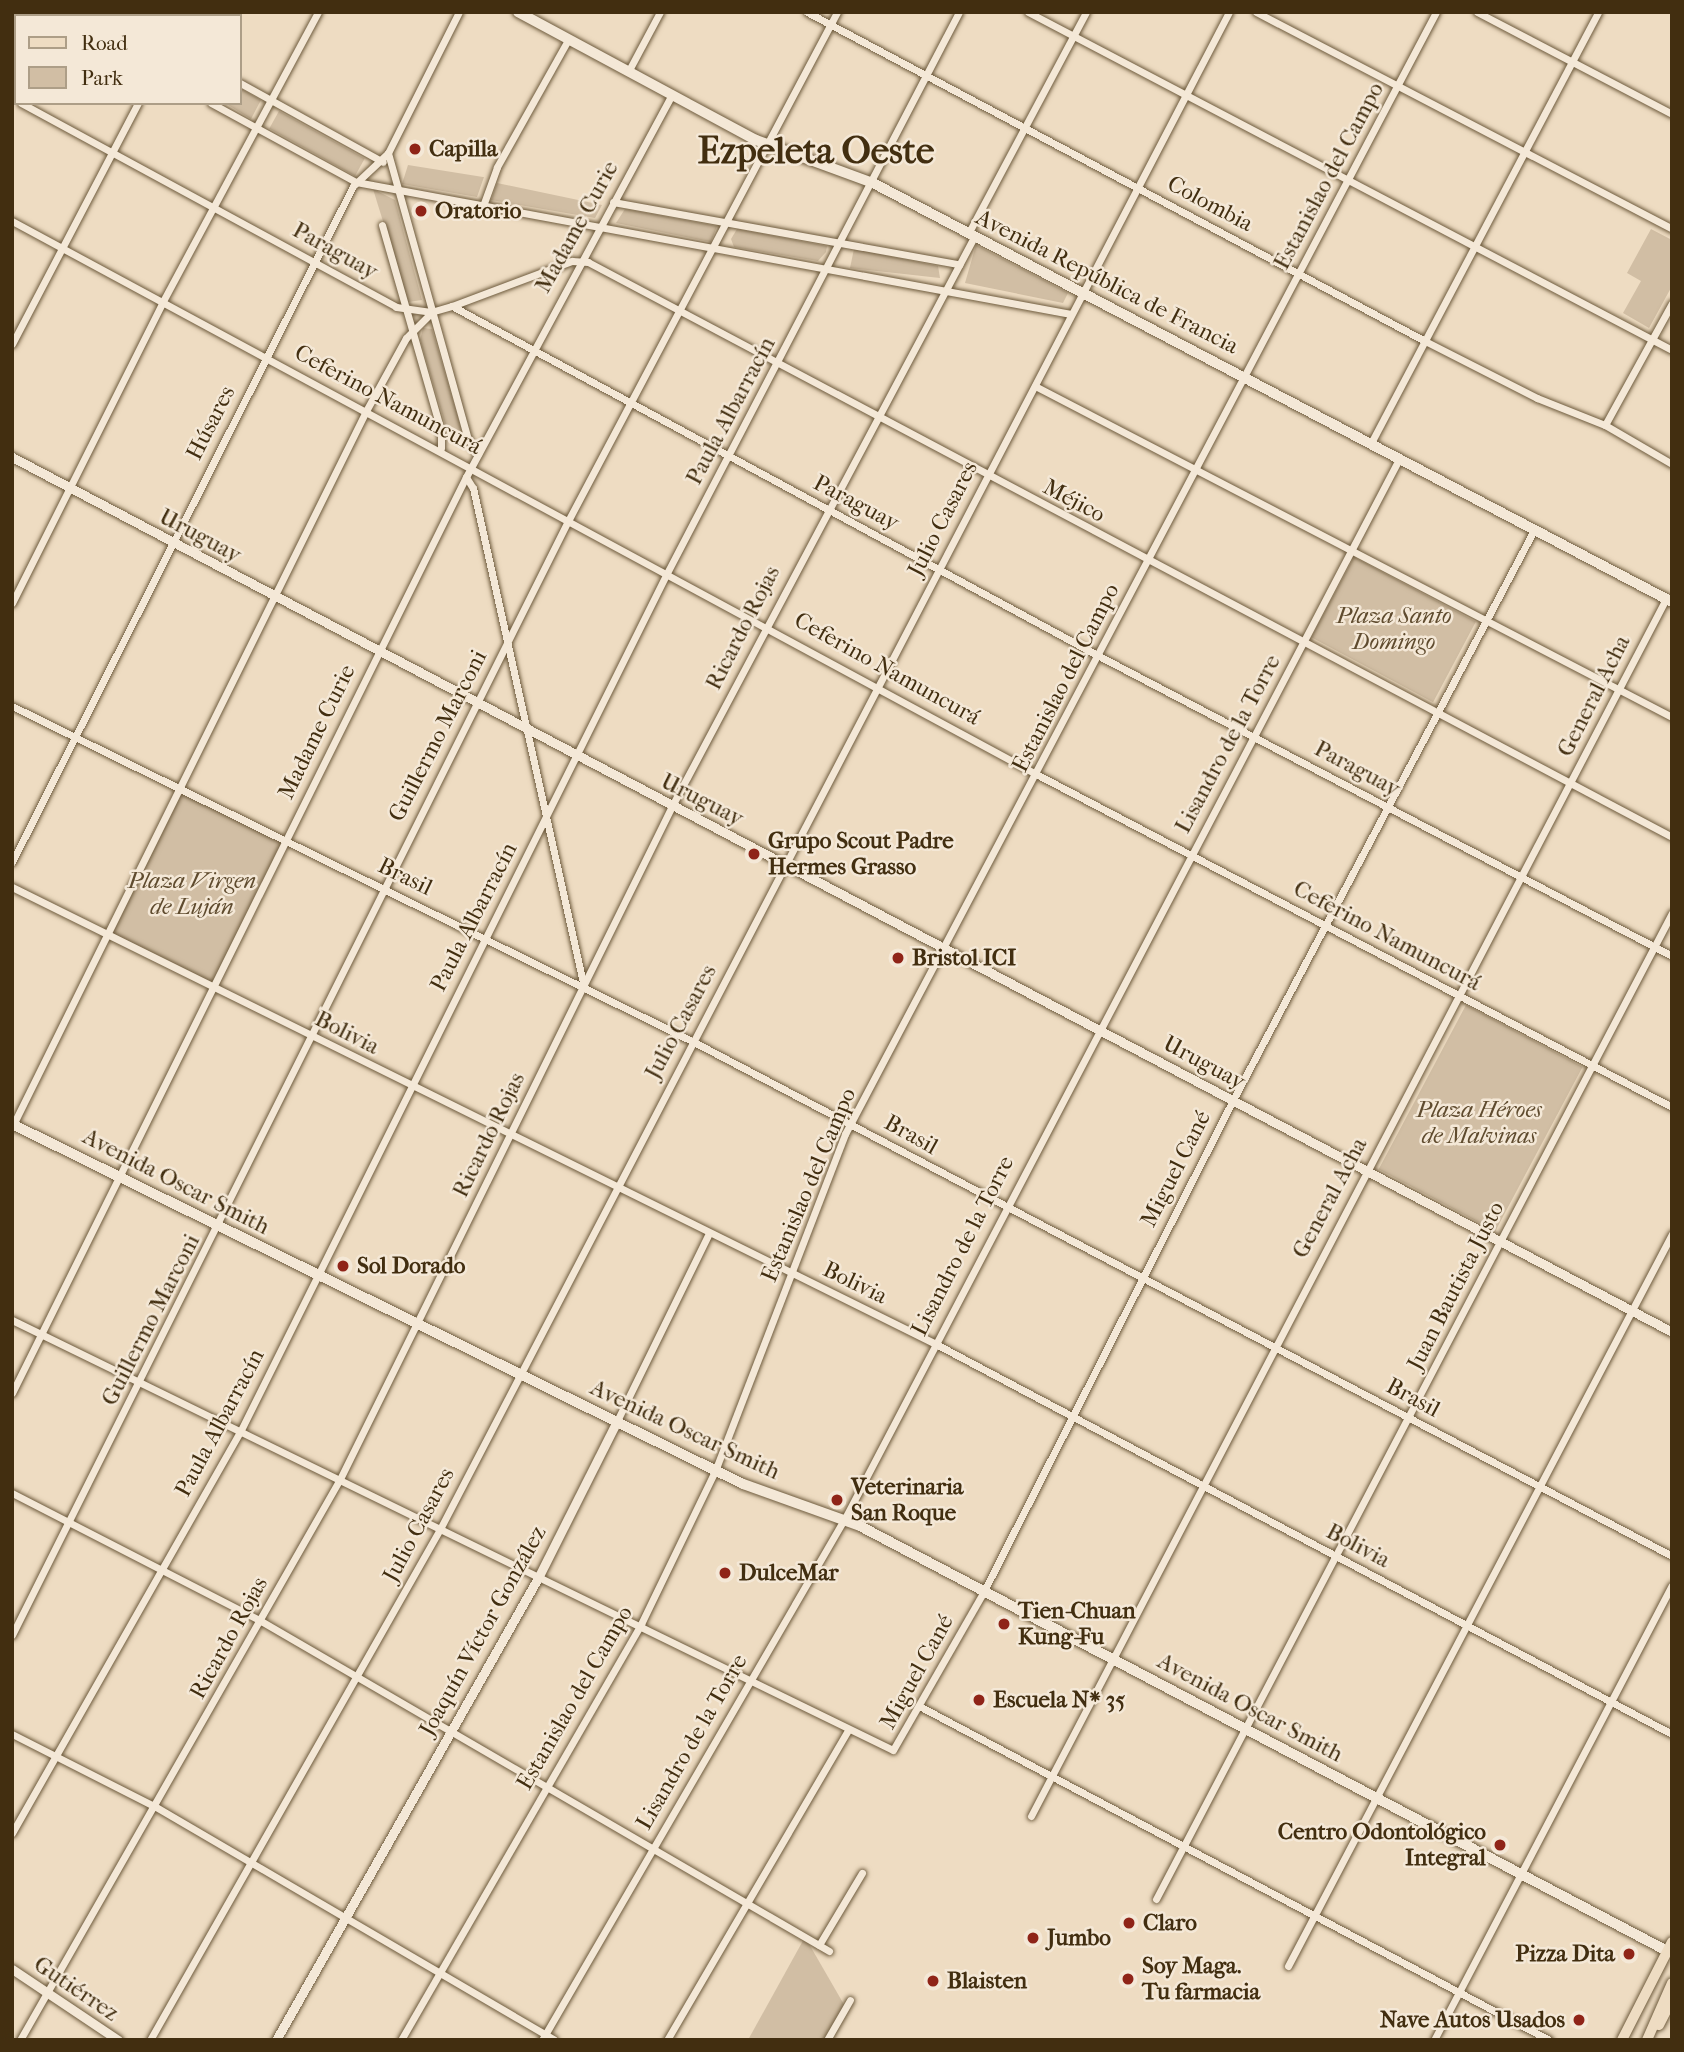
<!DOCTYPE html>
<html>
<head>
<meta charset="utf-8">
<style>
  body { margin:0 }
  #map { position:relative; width:1684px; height:2052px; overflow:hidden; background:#eedcc2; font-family:"IM FELL French Canon",serif }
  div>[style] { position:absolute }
  .green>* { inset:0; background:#d1bea4; transform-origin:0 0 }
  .roads { filter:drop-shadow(0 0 2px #6d5a3c) drop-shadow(0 0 2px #6d5a3c) }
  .minor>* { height:7px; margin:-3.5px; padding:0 3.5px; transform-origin:3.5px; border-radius:3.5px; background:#f4e8d7 }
  .tertiary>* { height:9px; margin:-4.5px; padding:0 4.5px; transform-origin:4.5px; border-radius:4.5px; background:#f4e8d7 }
  .secondary>* { height:10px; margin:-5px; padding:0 5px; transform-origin:5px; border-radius:5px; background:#f4e8d7 }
  .primary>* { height:10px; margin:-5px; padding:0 5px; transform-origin:5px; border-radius:5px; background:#eedcc2 }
  .dots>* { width:19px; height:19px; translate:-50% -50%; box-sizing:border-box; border:4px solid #f4e8d7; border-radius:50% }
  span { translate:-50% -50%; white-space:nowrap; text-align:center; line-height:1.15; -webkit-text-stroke:5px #f4e8d7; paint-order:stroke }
  .poi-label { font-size:23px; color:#422e10; font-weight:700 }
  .left { translate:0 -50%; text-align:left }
  .right { translate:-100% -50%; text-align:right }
  .street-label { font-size:23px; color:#422e10 }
  .park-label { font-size:23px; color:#5f4b2e; font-style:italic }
  .town-label { font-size:37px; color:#422e10; font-weight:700 }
  .frame { position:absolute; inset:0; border:14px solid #422e10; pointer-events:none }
  .legend { position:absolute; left:14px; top:14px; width:228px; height:91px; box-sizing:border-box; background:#f4e8d7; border:2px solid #ad9e87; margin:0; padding:9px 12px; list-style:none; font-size:21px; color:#422e10 }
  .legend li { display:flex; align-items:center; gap:14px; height:35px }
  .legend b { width:35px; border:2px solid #ad9e87 }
</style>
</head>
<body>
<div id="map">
  <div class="green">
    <i style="clip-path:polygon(240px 88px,261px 100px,251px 119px,225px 103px,240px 103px)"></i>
    <i style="left:279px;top:111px;width:98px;height:20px;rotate:29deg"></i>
    <i style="clip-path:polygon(408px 165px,483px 177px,484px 177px,477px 197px,402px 184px)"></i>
    <i style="clip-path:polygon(497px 183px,602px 205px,595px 218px,491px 200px)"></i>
    <i style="clip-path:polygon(373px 189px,395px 200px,422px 300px,408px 302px)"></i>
    <i style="clip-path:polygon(625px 209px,717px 226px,711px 242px,616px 223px)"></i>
    <i style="clip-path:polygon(737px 229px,827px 246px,826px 252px,818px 261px,734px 247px,731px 239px)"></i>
    <i style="clip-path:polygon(1651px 229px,1672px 240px,1672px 286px,1649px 328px,1623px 313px,1641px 281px,1627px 273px)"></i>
    <i style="clip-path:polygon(976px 245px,1068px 293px,1063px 303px,965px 283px)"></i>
    <i style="clip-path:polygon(854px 249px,938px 266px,940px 278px,850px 268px)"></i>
    <i style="clip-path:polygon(423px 328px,432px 329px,462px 431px,461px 446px,450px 440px,420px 340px)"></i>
    <i style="left:1354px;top:557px;width:138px;height:91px;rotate:28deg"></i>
    <i style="left:180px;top:788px;width:118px;height:164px;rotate:26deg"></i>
    <i style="left:1466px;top:1005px;width:132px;height:186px;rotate:28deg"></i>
    <i style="clip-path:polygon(805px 1937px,846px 2008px,827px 2040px,748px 2040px)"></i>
  </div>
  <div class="roads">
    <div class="minor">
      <i style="left:88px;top:12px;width:8px;rotate:30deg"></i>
      <i style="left:134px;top:12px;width:4px;rotate:63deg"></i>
      <i style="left:171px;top:12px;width:4px;rotate:63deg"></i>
      <i style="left:807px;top:12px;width:700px;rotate:28.03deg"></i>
      <i style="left:1425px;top:341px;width:126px;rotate:27deg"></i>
      <i style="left:1537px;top:398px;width:73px;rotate:21.7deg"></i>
      <i style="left:1605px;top:425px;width:78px;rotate:30.2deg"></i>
      <i style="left:1028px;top:12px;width:727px;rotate:27.69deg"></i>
      <i style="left:1256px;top:12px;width:469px;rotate:27.5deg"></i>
      <i style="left:1477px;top:12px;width:220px;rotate:27.6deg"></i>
      <i style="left:55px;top:16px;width:4px;rotate:-63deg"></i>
      <i style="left:185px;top:16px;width:4px;rotate:-63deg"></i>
      <i style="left:628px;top:72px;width:68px;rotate:-61.9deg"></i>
      <i style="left:240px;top:83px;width:163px;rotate:28.9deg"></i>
      <i style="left:12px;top:94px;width:8px;rotate:-60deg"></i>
      <i style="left:21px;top:103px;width:427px;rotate:28.5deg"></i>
      <i style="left:396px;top:307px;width:35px;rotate:8deg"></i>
      <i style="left:431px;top:312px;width:22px;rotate:-16deg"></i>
      <i style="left:452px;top:306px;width:736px;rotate:28.41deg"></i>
      <i style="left:1099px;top:656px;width:647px;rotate:27.63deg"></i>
      <i style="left:211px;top:103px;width:165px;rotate:28.6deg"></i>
      <i style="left:356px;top:182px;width:727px;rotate:10.46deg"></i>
      <i style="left:388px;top:153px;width:297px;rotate:74.4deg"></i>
      <i style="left:468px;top:439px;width:18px;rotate:56deg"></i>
      <i style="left:613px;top:202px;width:352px;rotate:10.2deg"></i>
      <i style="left:484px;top:203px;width:38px;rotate:-70deg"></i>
      <i style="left:497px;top:167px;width:145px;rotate:-60.8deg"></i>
      <i style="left:12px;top:221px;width:1166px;rotate:28.37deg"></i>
      <i style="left:1038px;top:775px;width:716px;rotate:27.64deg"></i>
      <i style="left:382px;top:225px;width:214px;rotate:74deg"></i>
      <i style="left:441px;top:431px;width:17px;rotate:90deg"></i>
      <i style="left:968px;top:234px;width:251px;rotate:-62deg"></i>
      <i style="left:452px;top:306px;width:128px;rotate:-20.6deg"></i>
      <i style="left:572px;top:261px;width:16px;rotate:4deg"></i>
      <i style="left:588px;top:262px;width:1227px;rotate:27.94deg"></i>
      <i style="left:12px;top:344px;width:272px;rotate:-62.4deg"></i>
      <i style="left:1035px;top:386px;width:718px;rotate:27.46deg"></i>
      <i style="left:1605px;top:425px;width:139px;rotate:-61.2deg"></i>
      <i style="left:1371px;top:443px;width:487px;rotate:-62.2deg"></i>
      <i style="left:466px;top:477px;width:13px;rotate:58deg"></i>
      <i style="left:473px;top:488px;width:511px;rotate:77.46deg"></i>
      <i style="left:12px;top:603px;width:335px;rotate:-63.4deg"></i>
      <i style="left:162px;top:303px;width:330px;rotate:-61.8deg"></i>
      <i style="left:12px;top:706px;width:758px;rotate:26.23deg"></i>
      <i style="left:692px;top:1041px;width:1107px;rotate:27.72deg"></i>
      <i style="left:12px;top:862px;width:757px;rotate:-63.23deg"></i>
      <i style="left:353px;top:186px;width:48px;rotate:-43.3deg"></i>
      <i style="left:388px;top:153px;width:158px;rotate:-63.3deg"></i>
      <i style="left:12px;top:887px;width:1029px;rotate:26.32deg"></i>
      <i style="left:934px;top:1343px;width:835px;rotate:27.92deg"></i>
      <i style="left:12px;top:1127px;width:799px;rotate:-63.69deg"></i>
      <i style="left:366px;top:411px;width:83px;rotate:-61.3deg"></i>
      <i style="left:406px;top:338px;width:35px;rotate:-45deg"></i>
      <i style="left:12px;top:1320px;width:980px;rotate:26.02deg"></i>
      <i style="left:893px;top:1750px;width:183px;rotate:-60.2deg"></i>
      <i style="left:984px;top:1591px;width:551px;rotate:-63.11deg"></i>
      <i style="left:1233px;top:1100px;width:645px;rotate:-62.16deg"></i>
      <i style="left:12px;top:1393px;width:1022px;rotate:-63.64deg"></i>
      <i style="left:466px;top:477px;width:433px;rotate:-61.7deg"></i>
      <i style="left:616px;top:1423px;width:212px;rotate:-63.9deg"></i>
      <i style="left:12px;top:1493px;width:280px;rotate:27.2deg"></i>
      <i style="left:261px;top:1621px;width:657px;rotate:30.16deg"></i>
      <i style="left:12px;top:1635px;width:1245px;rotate:-63.48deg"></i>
      <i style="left:568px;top:521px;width:576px;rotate:-62.14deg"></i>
      <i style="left:921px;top:1707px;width:711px;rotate:27.93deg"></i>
      <i style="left:12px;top:1734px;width:161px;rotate:26.9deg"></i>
      <i style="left:156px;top:1807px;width:461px;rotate:30.3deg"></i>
      <i style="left:1031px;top:1816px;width:1373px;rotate:-62.45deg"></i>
      <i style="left:12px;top:1833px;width:461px;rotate:-60.4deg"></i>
      <i style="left:240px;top:1432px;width:959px;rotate:-63.57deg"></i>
      <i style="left:667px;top:573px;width:632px;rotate:-62.5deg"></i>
      <i style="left:1156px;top:1899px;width:1113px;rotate:-62.38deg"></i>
      <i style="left:819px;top:1945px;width:84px;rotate:-59.2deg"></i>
      <i style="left:1288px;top:1966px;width:827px;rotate:-62.32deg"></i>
      <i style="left:20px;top:2040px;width:646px;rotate:-60.3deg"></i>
      <i style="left:340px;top:1479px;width:750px;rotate:-63.74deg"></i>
      <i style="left:672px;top:806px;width:644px;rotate:-62.04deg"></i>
      <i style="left:150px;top:2040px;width:588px;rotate:-60.42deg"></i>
      <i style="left:440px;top:1529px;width:1710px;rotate:-62.52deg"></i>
      <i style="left:401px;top:2040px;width:480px;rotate:-60deg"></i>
      <i style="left:641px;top:1624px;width:170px;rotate:-64.2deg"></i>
      <i style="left:715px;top:1471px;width:361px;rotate:-68.9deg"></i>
      <i style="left:845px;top:1134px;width:1268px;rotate:-62.22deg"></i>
      <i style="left:542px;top:2040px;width:604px;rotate:-59.87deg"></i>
      <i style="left:845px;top:1518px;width:1195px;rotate:-62.38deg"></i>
      <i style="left:667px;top:2040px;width:359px;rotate:-59.7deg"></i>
      <i style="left:827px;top:2040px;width:46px;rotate:-60.1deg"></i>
      <i style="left:1434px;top:2040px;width:513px;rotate:-62.39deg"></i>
    </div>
    <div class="tertiary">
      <i style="left:12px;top:457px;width:1876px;rotate:27.79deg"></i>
      <i style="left:12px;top:1969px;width:128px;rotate:33.8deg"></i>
      <i style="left:276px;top:2040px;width:533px;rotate:-60.45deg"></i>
      <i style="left:539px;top:1576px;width:171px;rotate:-63.3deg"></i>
    </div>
    <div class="secondary">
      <i style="left:518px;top:12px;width:270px;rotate:28.3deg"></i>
      <i style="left:756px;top:140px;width:125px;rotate:20.2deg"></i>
      <i style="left:873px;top:183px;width:902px;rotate:27.67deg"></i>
      <i style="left:12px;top:1124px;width:815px;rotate:26.22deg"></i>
      <i style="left:743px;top:1484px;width:124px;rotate:19.7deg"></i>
      <i style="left:860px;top:1526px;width:912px;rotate:27.77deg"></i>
    </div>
    <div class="primary">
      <i style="left:1659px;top:2025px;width:28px;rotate:-63deg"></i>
      <i style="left:1622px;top:2040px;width:110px;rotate:-63deg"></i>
      <i style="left:1647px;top:2040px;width:62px;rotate:-66.3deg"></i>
    </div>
  </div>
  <div class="dots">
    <i style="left:415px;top:149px;background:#8f2418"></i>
    <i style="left:421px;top:211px;background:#8f2418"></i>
    <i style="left:754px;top:854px;background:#8f2418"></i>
    <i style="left:898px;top:958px;background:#8f2418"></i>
    <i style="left:343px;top:1266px;background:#8f2418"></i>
    <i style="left:837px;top:1500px;background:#8f2418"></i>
    <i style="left:725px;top:1573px;background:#8f2418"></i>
    <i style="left:1004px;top:1624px;background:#8f2418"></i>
    <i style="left:979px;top:1700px;background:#8f2418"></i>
    <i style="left:1500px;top:1845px;background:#8f2418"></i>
    <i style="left:1129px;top:1923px;background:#8f2418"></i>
    <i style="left:1033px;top:1938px;background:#8f2418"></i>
    <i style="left:1629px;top:1954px;background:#8f2418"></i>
    <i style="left:1128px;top:1979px;background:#8f2418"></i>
    <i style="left:933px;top:1981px;background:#8f2418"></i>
    <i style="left:1579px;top:2020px;background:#8f2418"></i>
  </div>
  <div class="poi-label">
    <span class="left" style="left:429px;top:149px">Capilla</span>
    <span class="left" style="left:435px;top:211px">Oratorio</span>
    <span class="left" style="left:768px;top:854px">Grupo Scout Padre<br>Hermes Grasso</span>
    <span class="left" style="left:912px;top:958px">Bristol ICI</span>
    <span class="left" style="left:357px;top:1266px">Sol Dorado</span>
    <span class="left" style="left:851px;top:1500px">Veterinaria<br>San Roque</span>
    <span class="left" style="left:739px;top:1573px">DulceMar</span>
    <span class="left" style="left:1018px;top:1624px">Tien-Chuan<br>Kung-Fu</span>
    <span class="left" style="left:993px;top:1700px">Escuela N* 35</span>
    <span class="right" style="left:1486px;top:1845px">Centro Odontológico<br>Integral</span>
    <span class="left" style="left:1143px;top:1923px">Claro</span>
    <span class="left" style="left:1047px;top:1938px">Jumbo</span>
    <span class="right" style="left:1615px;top:1954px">Pizza Dita</span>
    <span class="left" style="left:1142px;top:1979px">Soy Maga.<br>Tu farmacia</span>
    <span class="left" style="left:947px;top:1981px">Blaisten</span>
    <span class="right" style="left:1565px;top:2020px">Nave Autos Usados</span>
  </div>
  <div class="street-label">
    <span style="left:1329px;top:176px;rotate:-62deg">Estanislao del Campo</span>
    <span style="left:1210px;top:204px;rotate:28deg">Colombia</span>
    <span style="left:577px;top:227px;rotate:-61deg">Madame Curie</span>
    <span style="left:335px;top:251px;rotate:29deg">Paraguay</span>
    <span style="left:1107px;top:282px;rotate:27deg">Avenida República de Francia</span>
    <span style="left:388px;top:400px;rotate:28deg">Ceferino Namuncurá</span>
    <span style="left:731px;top:411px;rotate:-62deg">Paula Albarracín</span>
    <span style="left:211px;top:423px;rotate:-63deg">Húsares</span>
    <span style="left:1074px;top:501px;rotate:28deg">Méjico</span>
    <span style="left:856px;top:503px;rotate:28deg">Paraguay</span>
    <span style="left:943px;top:519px;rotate:-63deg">Julio Casares</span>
    <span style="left:200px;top:536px;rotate:28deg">Uruguay</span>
    <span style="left:743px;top:628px;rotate:-63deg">Ricardo Rojas</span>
    <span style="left:887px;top:669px;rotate:29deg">Ceferino Namuncurá</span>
    <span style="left:1066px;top:678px;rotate:-63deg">Estanislao del Campo</span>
    <span style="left:1594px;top:696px;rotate:-63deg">General Acha</span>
    <span style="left:317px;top:732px;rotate:-64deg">Madame Curie</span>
    <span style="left:438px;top:736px;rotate:-63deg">Guillermo Marconi</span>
    <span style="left:1228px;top:744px;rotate:-62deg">Lisandro de la Torre</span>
    <span style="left:1357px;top:769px;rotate:28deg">Paraguay</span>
    <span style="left:702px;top:800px;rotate:27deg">Uruguay</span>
    <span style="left:405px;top:877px;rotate:26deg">Brasil</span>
    <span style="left:474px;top:917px;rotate:-63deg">Paula Albarracín</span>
    <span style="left:1387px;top:936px;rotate:28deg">Ceferino Namuncurá</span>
    <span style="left:681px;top:1022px;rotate:-62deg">Julio Casares</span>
    <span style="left:347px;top:1033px;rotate:27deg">Bolivia</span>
    <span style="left:1204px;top:1063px;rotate:28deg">Uruguay</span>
    <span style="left:489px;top:1135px;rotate:-64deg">Ricardo Rojas</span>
    <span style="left:911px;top:1135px;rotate:29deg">Brasil</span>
    <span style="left:1176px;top:1169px;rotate:-63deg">Miguel Cané</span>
    <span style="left:176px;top:1182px;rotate:27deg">Avenida Oscar Smith</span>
    <span style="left:809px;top:1185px;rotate:-67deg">Estanislao del Campo</span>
    <span style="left:1330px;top:1198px;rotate:-62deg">General Acha</span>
    <span style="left:963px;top:1246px;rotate:-63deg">Lisandro de la Torre</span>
    <span style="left:855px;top:1283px;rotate:26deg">Bolivia</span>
    <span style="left:1456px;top:1286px;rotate:-63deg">Juan Bautista Justo</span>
    <span style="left:151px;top:1320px;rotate:-63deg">Guillermo Marconi</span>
    <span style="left:1413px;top:1398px;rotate:28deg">Brasil</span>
    <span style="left:220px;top:1423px;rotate:-62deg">Paula Albarracín</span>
    <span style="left:685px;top:1430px;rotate:25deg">Avenida Oscar Smith</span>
    <span style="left:419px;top:1525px;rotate:-62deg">Julio Casares</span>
    <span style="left:1358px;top:1546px;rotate:28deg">Bolivia</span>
    <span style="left:483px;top:1631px;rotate:-61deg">Joaquín Víctor González</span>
    <span style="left:229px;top:1638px;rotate:-61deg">Ricardo Rojas</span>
    <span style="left:917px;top:1672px;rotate:-61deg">Miguel Cané</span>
    <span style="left:575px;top:1698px;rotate:-60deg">Estanislao del Campo</span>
    <span style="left:1250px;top:1708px;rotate:28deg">Avenida Oscar Smith</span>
    <span style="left:692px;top:1742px;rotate:-60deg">Lisandro de la Torre</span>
    <span style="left:76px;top:1989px;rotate:34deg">Gutiérrez</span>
  </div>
  <div class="park-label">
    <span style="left:1394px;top:629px">Plaza Santo<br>Domingo</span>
    <span style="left:192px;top:894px">Plaza Virgen<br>de Luján</span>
    <span style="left:1479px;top:1123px">Plaza Héroes<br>de Malvinas</span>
  </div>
  <div class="town-label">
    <span style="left:816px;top:151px">Ezpeleta Oeste</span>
  </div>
  <div class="frame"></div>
  <ul class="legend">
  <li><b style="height:9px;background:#eedcc2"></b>Road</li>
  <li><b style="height:19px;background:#d1bea4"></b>Park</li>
  </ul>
</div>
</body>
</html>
